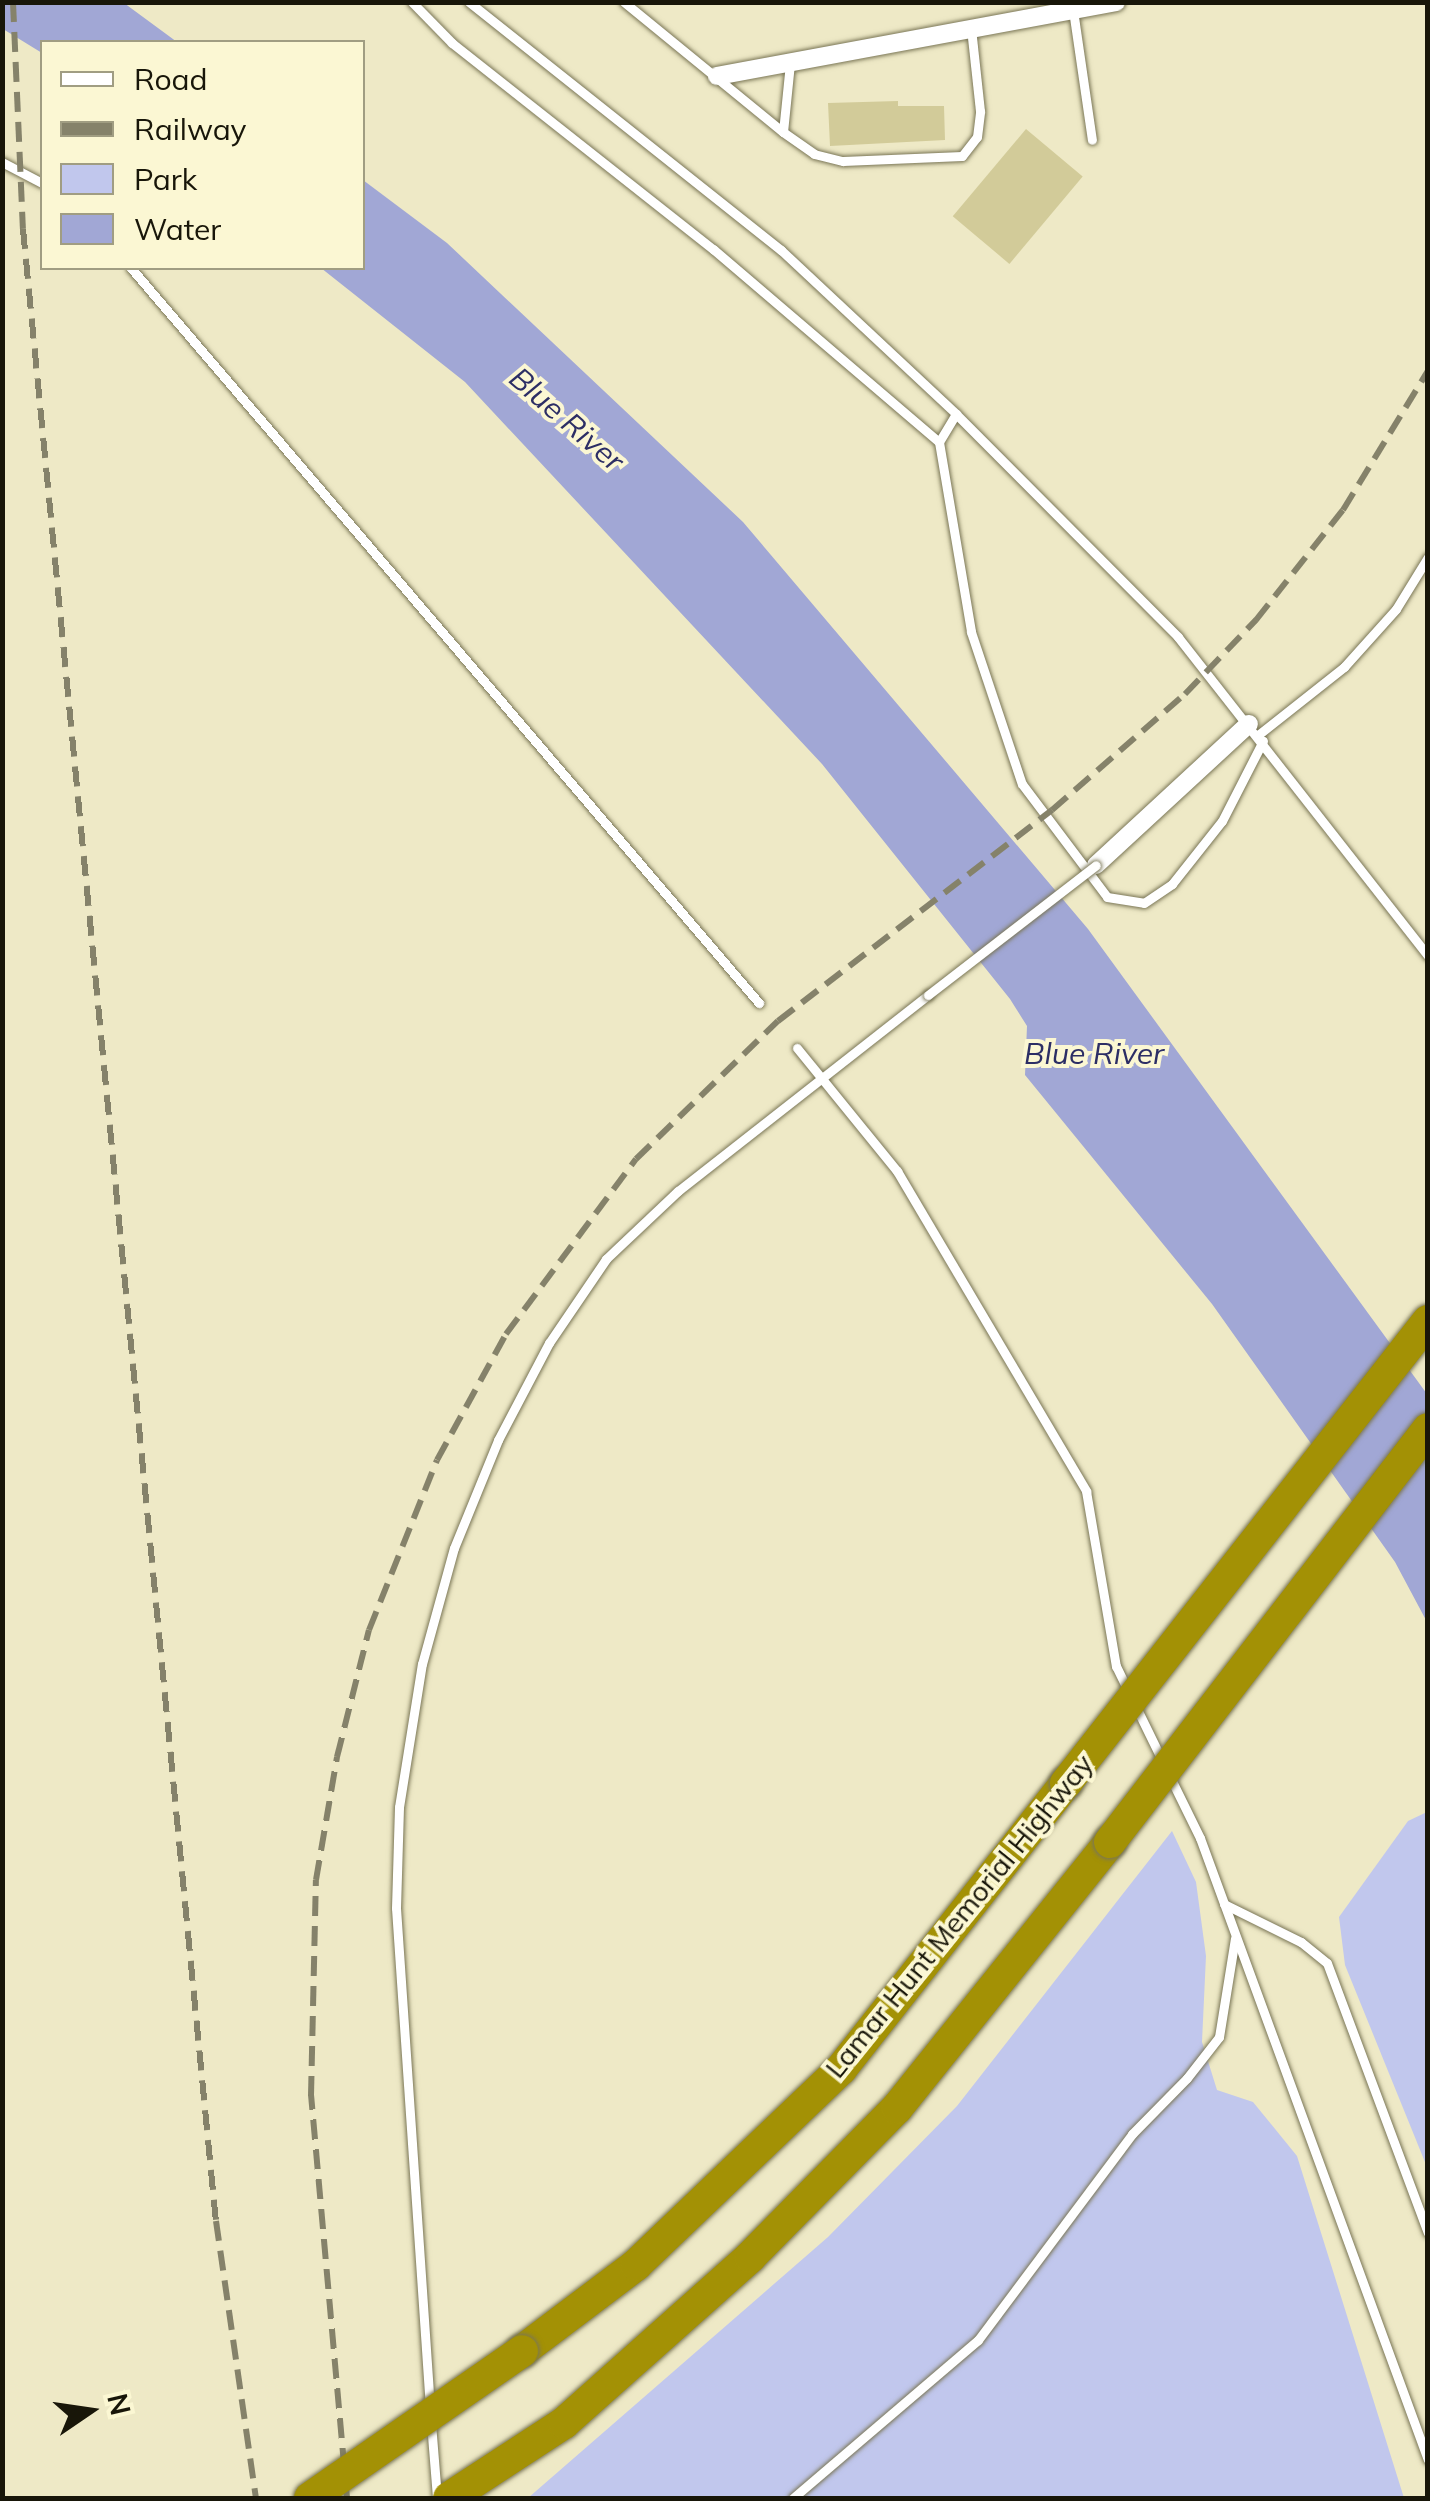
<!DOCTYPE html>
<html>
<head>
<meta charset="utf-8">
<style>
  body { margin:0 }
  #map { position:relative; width:1430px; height:2501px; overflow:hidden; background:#eee9c6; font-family:Mulish,sans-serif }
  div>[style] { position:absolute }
  .green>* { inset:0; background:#c1c7ed }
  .water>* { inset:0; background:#a1a7d5 }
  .building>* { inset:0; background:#d2cb99; transform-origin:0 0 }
  .roads { filter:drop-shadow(0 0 2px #7a7656) drop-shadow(0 0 2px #7a7656) }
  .service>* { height:9px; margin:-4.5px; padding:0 4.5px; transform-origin:4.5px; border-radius:4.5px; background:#fff }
  .minor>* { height:18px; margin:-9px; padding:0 9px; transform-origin:9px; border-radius:9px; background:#fff }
  .motorway>* { height:32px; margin:-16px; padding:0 16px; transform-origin:16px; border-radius:16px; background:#a39105 }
  .rail>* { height:6px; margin-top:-3px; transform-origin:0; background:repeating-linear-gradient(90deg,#85826a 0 20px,transparent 0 30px) }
  .bridges { filter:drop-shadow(0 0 2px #7a7656) drop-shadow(0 0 2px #7a7656) }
  .service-bridge>* { height:9px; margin:-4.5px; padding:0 4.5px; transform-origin:4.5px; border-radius:4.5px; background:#fff }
  .motorway-bridge>* { height:32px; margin:-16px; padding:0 16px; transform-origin:16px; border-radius:16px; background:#a39105 }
  span { translate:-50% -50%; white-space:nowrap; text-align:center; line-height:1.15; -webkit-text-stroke:8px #fbf7d3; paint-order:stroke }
  .street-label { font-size:28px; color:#181609 }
  .water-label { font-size:30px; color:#2c2e65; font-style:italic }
  .frame { position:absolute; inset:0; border:5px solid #181609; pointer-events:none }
  .legend { position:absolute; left:40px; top:40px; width:325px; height:230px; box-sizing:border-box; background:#fbf7d3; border:2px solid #a09d82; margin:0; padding:12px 18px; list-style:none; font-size:30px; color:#181609 }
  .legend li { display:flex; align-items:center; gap:20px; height:50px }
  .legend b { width:50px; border:2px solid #a09d82 }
  .north { position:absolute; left:40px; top:2361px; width:100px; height:100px; -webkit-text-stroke:8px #fbf7d3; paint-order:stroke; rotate:77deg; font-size:28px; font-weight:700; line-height:40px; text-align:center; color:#181609 }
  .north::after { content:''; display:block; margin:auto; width:35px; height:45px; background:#181609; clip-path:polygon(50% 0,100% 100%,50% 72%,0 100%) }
</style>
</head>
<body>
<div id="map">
  <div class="green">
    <i style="clip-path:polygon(1427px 1812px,1427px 2167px,1345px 1965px,1339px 1917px,1408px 1821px)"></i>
    <i style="clip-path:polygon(1172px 1831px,1196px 1882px,1206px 1956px,1202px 2042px,1217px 2090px,1253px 2102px,1297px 2156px,1404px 2498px,528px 2498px,828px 2237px,957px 2106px)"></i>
  </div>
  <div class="water">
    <i style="clip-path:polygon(2px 3px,124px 3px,177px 42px,42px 42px,42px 53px,3px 29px)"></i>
    <i style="clip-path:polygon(363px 180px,447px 243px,743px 522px,1088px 929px,1427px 1394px,1427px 1622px,1395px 1562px,1212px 1304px,1025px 1075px,1027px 1026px,1010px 999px,822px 764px,465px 382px,321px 268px,362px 268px)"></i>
  </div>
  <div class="building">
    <i style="clip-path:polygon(898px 101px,898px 106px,944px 106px,945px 140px,830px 146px,828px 103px)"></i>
    <i style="left:1026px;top:129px;width:74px;height:114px;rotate:40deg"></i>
  </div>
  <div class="roads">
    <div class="service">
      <i style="left:412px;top:2px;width:57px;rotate:45.7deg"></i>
      <i style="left:452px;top:43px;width:333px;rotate:38.3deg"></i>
      <i style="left:713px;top:249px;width:297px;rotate:40.5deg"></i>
      <i style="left:939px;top:442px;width:33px;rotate:-59deg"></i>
      <i style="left:956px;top:414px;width:315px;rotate:45.1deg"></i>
      <i style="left:1178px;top:637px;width:405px;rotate:51.9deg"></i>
      <i style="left:469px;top:2px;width:399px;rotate:38.5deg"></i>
      <i style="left:781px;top:250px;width:240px;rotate:43.1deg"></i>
      <i style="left:624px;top:2px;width:205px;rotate:39.3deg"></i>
      <i style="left:783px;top:132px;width:38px;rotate:35deg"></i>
      <i style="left:814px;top:154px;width:30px;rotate:14deg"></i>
      <i style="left:843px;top:161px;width:119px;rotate:-2.4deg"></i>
      <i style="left:962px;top:156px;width:24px;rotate:-52deg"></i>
      <i style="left:977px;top:137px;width:26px;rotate:-83deg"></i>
      <i style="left:980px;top:111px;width:83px;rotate:-96.2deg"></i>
      <i style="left:1073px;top:10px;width:131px;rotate:81.7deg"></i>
      <i style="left:783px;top:132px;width:69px;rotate:-84.2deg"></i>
      <i style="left:2px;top:162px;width:45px;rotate:27.7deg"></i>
      <i style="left:131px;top:268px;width:967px;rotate:49.49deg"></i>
      <i style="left:939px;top:442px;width:193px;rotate:80.4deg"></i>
      <i style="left:971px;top:632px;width:160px;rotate:71.5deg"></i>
      <i style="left:1022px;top:784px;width:141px;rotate:53deg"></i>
      <i style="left:1107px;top:897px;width:37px;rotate:9deg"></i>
      <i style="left:1144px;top:903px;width:34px;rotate:-34deg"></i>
      <i style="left:1172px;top:884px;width:80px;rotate:-51.6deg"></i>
      <i style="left:1222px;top:821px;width:90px;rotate:-62.9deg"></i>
      <i style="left:1258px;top:735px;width:110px;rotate:-38.3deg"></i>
      <i style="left:1344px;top:667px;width:78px;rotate:-48.1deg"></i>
      <i style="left:1396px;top:609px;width:61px;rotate:-58.4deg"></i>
      <i style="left:797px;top:1048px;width:159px;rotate:50.9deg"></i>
      <i style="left:897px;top:1171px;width:372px;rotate:59.4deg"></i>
      <i style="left:1086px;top:1491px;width:178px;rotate:80.3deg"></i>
      <i style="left:1116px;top:1666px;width:30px;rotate:64deg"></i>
      <i style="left:1136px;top:1707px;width:59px;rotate:63.9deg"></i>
      <i style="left:1171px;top:1779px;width:66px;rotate:63.8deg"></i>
      <i style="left:1200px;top:1838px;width:662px;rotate:69.87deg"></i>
      <i style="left:1224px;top:1904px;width:86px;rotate:26.3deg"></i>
      <i style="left:1301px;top:1942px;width:33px;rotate:39deg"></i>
      <i style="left:1327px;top:1963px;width:288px;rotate:69.5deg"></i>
      <i style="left:430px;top:2408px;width:501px;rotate:-93.89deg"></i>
      <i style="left:396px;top:1908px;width:101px;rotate:-88.3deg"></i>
      <i style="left:399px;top:1807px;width:145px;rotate:-80.9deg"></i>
      <i style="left:422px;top:1664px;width:120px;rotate:-74.6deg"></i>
      <i style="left:454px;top:1548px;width:117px;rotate:-67.8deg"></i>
      <i style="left:498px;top:1440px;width:110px;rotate:-62.3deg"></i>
      <i style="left:549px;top:1343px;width:102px;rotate:-55.8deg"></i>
      <i style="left:606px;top:1259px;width:99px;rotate:-43.4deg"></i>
      <i style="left:678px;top:1191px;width:318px;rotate:-38.1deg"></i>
      <i style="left:431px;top:2423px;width:75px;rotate:85.4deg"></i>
      <i style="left:793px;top:2498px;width:243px;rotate:-40.5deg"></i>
      <i style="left:978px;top:2340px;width:257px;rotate:-53.2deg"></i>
      <i style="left:1132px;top:2134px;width:78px;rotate:-45.5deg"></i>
      <i style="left:1187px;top:2078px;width:52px;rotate:-52deg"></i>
      <i style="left:1219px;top:2037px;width:100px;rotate:-80.8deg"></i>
    </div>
    <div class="minor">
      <i style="left:717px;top:76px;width:406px;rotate:-10.5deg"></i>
      <i style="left:1096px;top:865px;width:208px;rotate:-42.7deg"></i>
    </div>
    <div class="motorway">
      <i style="left:522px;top:2351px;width:143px;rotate:-37deg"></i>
      <i style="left:636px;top:2265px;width:284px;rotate:-43.7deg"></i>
      <i style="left:841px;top:2069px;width:364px;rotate:-51.8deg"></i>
      <i style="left:449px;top:2498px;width:137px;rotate:-33.1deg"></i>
      <i style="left:564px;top:2423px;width:249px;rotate:-41.7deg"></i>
      <i style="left:750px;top:2257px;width:209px;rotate:-45.4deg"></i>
      <i style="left:897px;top:2108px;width:341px;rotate:-51.3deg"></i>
    </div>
  </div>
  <div class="rail">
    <i style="left:13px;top:2px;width:227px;rotate:87.5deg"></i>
    <i style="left:23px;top:229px;width:2001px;rotate:84.47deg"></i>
    <i style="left:216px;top:2221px;width:280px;rotate:81.8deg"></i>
    <i style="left:347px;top:2498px;width:404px;rotate:-95.1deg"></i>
    <i style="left:311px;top:2096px;width:216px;rotate:-88.7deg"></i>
    <i style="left:316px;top:1880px;width:125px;rotate:-80.3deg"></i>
    <i style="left:337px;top:1757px;width:131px;rotate:-75.9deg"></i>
    <i style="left:369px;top:1630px;width:183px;rotate:-68.2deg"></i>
    <i style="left:437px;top:1460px;width:144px;rotate:-61.3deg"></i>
    <i style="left:506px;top:1334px;width:218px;rotate:-53.4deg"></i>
    <i style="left:636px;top:1159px;width:198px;rotate:-44.2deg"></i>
    <i style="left:778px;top:1021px;width:346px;rotate:-37.6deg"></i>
    <i style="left:1052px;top:810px;width:176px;rotate:-41.1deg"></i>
    <i style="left:1185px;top:694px;width:103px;rotate:-46.2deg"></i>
    <i style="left:1256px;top:620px;width:140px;rotate:-51.7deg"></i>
    <i style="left:1343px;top:510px;width:163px;rotate:-58.6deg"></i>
  </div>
  <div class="bridges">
    <div class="service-bridge">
      <i style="left:928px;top:995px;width:212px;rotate:-37.7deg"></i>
    </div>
    <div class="motorway-bridge">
      <i style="left:1066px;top:1783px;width:587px;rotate:-51.92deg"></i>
      <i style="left:1110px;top:1842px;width:521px;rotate:-52.4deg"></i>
      <i style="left:310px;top:2498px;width:258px;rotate:-34.7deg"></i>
    </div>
  </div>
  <div class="street-label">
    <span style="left:959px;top:1916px;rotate:-51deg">Lamar Hunt Memorial Highway</span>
  </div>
  <div class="water-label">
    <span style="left:567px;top:419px;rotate:41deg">Blue River</span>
    <span style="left:1094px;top:1053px">Blue River</span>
  </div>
  <div class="frame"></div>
  <ul class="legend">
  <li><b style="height:12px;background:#fff"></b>Road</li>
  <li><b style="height:12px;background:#85826a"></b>Railway</li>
  <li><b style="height:28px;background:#c1c7ed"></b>Park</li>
  <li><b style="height:28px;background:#a1a7d5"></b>Water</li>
  </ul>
  <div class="north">N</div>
</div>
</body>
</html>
